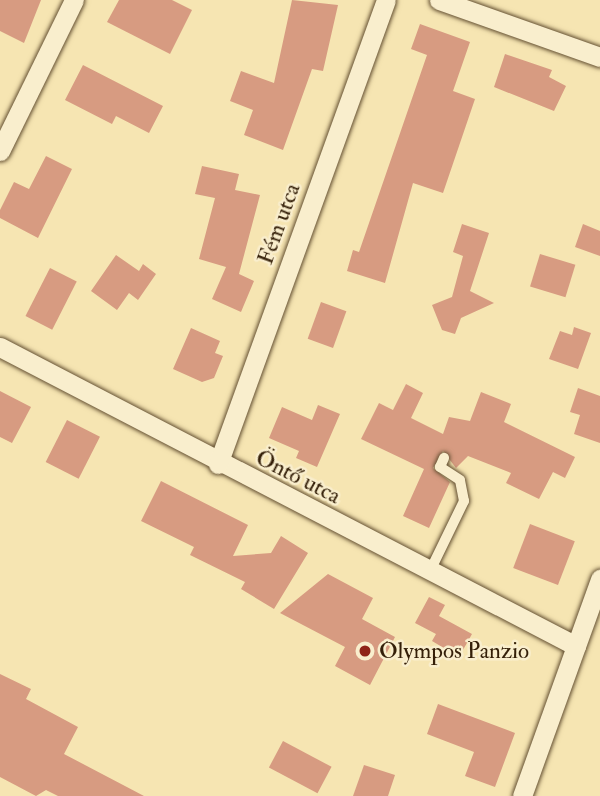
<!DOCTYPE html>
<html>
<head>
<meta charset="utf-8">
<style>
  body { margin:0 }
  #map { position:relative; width:600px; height:796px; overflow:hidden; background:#f6e5b2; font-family:"IM FELL Double Pica",serif }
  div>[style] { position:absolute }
  .building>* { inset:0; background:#d79b81; transform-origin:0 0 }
  .roads { filter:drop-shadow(0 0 2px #645032) drop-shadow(0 0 2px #645032) }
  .lane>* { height:10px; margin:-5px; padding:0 5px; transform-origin:5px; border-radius:5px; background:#f9eecd }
  .street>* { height:19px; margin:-9.5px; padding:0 9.5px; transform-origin:9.5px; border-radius:9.5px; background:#f9eecd }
  .dots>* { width:19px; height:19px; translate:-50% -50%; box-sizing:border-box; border:4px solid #f9eecd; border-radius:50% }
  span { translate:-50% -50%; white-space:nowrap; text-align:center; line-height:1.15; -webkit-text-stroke:5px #f9eecd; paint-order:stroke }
  .street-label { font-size:23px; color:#341f08 }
  .poi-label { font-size:23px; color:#341f08 }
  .left { translate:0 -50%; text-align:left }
</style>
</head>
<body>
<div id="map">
  <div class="building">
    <i style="clip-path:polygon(0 0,41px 0,24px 43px,0 31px)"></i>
    <i style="clip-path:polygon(119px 0,172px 0,192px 10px,170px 54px,107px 22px)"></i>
    <i style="clip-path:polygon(292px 0,338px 5px,323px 71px,312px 69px,283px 150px,244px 135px,253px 110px,230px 101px,241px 71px,274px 83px)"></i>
    <i style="clip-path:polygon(420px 24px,470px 42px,453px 91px,475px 99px,443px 193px,413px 183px,385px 283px,347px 271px,353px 250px,359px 252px,427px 55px,411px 49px)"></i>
    <i style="clip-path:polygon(505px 54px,552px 70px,549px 77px,566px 86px,554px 111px,494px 87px)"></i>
    <i style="clip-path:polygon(83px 65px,163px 106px,149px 133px,116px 116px,112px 124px,65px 100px)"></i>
    <i style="clip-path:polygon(46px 156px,72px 169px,38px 238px,0 218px,0 210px,14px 182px,29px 189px)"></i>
    <i style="clip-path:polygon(202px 166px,239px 174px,235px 190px,260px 195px,239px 274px,254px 281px,241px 312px,212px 299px,226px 267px,199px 259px,215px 198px,195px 194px)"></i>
    <i style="clip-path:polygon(462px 224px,489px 233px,470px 291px,494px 303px,461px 318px,455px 334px,442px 330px,432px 305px,452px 297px,463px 256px,453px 252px)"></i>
    <i style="clip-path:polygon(583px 224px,600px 231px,600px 256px,575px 247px)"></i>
    <i style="left:540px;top:254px;width:37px;height:34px;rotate:17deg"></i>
    <i style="clip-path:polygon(116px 255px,139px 271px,143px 264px,156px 274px,138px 300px,129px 293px,117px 310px,91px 291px)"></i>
    <i style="left:50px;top:268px;width:30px;height:54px;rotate:27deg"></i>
    <i style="left:321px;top:302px;width:27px;height:39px;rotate:20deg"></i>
    <i style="clip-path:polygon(574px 327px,591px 333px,578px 369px,549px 359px,560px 331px,572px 335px)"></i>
    <i style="clip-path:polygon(191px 328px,220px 341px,215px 353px,223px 356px,214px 378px,202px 382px,173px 369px)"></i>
    <i style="clip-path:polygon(406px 384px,423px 393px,411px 418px,443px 434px,449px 417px,470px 421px,481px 392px,511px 404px,504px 422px,575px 457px,565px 478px,553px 472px,539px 499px,506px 483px,511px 473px,468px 456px,456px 468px,443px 451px,433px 468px,450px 482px,429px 528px,403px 516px,424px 469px,361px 439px,379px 403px,393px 410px)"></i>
    <i style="clip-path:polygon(578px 388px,600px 396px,600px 443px,574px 434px,580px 415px,570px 412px)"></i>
    <i style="clip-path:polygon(0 391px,31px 407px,12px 443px,0 437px)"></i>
    <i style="clip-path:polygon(318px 405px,340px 414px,317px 467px,296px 458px,299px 451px,269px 438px,282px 407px,312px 420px)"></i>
    <i style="left:67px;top:420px;width:37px;height:47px;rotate:27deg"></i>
    <i style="clip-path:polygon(161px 481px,248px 525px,233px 556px,271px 553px,281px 536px,308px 553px,274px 609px,241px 589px,245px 582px,190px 555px,194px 547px,141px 521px)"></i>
    <i style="left:530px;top:524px;width:48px;height:47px;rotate:21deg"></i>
    <i style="clip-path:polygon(328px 574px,373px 598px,362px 619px,395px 637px,370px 685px,335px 666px,345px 647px,280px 613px)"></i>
    <i style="clip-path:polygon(429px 597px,445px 605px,439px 616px,472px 634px,459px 657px,432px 641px,436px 634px,415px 623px)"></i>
    <i style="clip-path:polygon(0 674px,31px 689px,26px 699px,78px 727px,64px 754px,144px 796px,58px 796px,46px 790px,36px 796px,0 777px)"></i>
    <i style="clip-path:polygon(438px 704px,515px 733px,495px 787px,465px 776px,474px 752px,427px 734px)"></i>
    <i style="left:283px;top:741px;width:55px;height:30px;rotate:28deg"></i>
    <i style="clip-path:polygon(364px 765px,395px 775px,388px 796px,353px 796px)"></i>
  </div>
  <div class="roads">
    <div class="lane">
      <i style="left:430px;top:571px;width:78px;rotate:-64.1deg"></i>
      <i style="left:464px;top:501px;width:21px;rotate:-101deg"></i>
      <i style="left:460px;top:480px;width:24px;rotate:-147deg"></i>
      <i style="left:440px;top:467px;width:10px;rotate:-66deg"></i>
    </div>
    <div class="street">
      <i style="left:439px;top:0;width:171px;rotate:19.5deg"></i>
      <i style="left:0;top:151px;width:168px;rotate:-63.9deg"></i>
      <i style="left:0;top:347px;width:649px;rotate:27.43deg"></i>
      <i style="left:218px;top:464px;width:493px;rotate:-70.1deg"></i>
      <i style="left:522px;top:796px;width:231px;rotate:-70.2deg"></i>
    </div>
  </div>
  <div class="dots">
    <i style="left:365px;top:651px;background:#8f2418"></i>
  </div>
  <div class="street-label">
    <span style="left:279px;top:224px;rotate:-70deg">Fém utca</span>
    <span style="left:298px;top:477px;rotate:27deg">Öntő utca</span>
  </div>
  <div class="poi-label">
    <span class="left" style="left:379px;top:651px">Olympos Panzio</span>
  </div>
</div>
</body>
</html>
